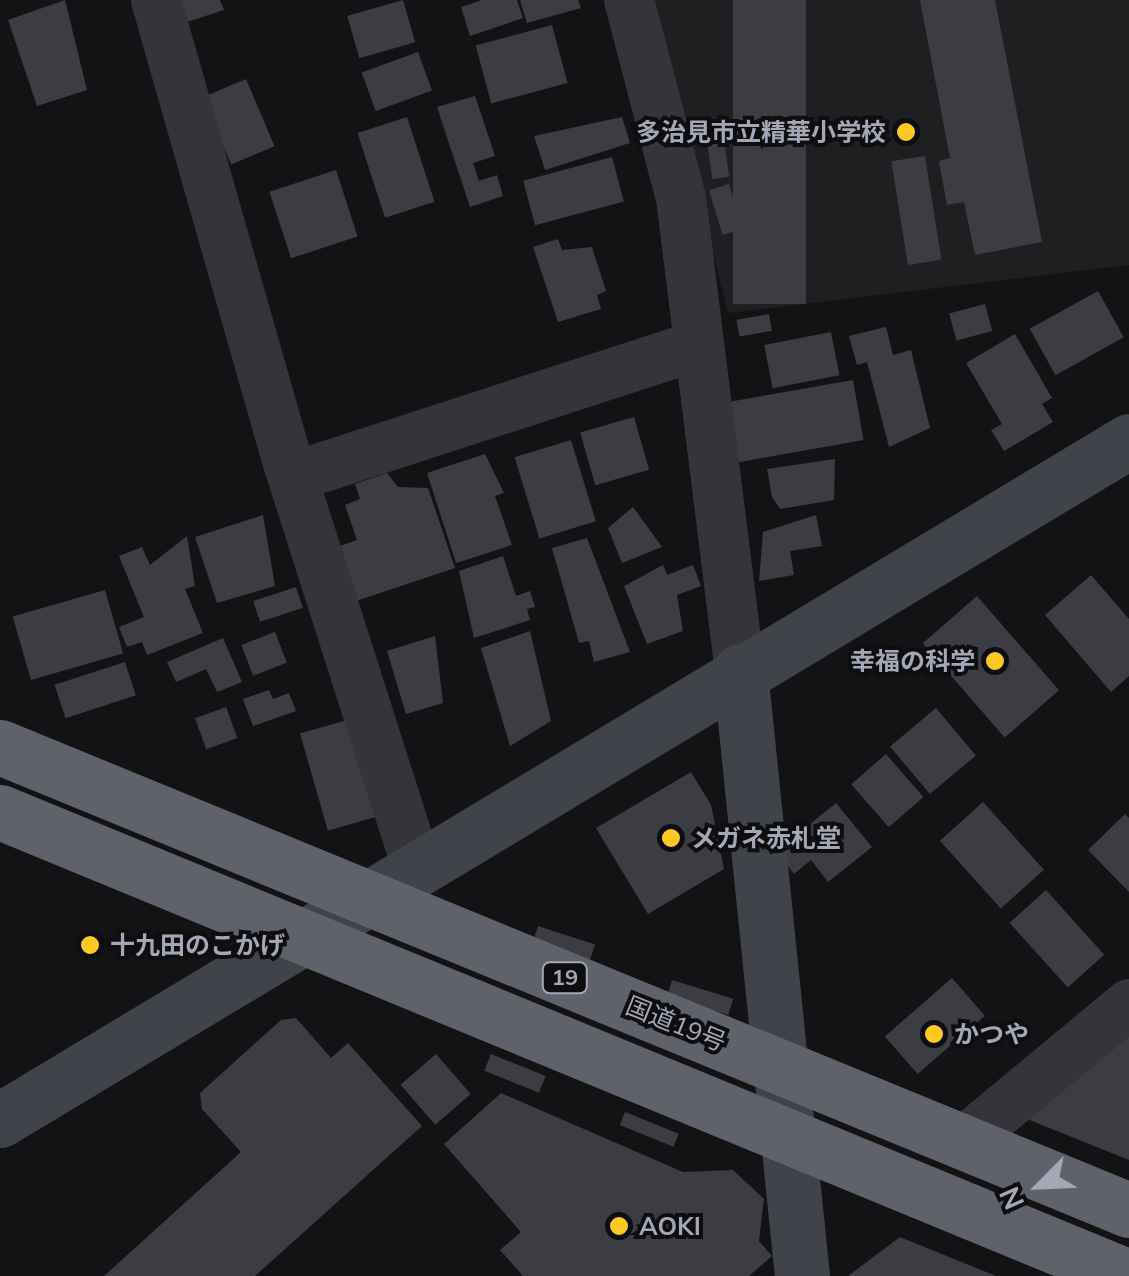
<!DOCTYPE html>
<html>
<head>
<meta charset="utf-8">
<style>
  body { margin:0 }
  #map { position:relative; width:1129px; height:1276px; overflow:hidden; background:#131315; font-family:Mulish,"Noto Sans JP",sans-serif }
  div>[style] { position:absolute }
  .built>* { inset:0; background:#1f1f22 }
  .building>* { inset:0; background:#3c3d42; transform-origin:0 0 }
  .street>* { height:50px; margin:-25px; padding:0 25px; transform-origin:25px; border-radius:25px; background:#34343a }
  .secondary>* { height:55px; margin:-27.5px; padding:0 27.5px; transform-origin:27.5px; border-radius:27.5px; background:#41434a }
  .highway>* { height:55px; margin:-27.5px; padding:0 27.5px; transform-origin:27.5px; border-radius:27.5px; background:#5f616b }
  .dots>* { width:28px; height:28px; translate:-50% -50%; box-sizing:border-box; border:5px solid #0e0e10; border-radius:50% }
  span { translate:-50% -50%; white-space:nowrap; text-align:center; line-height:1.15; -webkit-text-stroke:8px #0e0e10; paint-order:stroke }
  .shield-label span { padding:2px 8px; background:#0e0e10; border:2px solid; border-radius:8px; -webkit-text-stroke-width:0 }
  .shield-label { font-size:22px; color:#a3a7b6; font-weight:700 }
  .poi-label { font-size:25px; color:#a3a7b6; font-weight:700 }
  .right { translate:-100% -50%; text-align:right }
  .left { translate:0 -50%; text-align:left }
  .street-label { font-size:25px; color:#a3a7b6 }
  .north { position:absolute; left:989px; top:1136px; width:100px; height:100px; -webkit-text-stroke:8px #0e0e10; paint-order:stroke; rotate:246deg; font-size:28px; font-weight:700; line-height:40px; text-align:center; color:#a3a7b6 }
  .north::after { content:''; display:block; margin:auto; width:35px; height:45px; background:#a3a7b6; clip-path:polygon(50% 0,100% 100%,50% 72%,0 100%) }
</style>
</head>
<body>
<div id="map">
  <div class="built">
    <i style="clip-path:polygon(650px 0,1129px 0,1129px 265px,728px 313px)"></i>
  </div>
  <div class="building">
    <i style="clip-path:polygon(65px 0,87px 90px,37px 106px,8px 20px)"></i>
    <i style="clip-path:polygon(180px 0,220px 0,224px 10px,187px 22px)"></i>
    <i style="left:403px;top:0;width:44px;height:58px;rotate:74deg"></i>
    <i style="clip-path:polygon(482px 0,517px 0,523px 18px,470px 36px,461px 7px)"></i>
    <i style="clip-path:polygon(520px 0,578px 0,581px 8px,527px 23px)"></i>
    <i style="left:733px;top:0;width:73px;height:304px"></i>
    <i style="clip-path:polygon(920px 0,995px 0,1042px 242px,975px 255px,964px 202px,947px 205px,939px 161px,950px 158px)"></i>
    <i style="left:552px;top:25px;width:60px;height:79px;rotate:75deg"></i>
    <i style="left:418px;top:52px;width:41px;height:60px;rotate:70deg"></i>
    <i style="left:246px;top:79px;width:73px;height:47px;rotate:67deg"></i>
    <i style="clip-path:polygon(475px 96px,495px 156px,473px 163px,479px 181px,497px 175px,503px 196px,470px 207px,437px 107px)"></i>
    <i style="left:407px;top:117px;width:89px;height:52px;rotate:72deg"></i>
    <i style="clip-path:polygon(622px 117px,630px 143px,545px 170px,534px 136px)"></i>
    <i style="left:724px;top:140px;width:37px;height:17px;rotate:82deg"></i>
    <i style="left:925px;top:156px;width:105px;height:34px;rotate:81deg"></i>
    <i style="left:612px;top:157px;width:46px;height:92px;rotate:75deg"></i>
    <i style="left:336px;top:170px;width:70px;height:70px;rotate:72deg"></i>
    <i style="left:729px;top:184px;width:47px;height:21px;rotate:73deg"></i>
    <i style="clip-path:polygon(558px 239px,562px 250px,592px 247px,606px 291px,597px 295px,601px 309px,558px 322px,533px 247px)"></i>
    <i style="left:1098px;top:291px;width:53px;height:78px;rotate:61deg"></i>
    <i style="left:985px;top:304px;width:28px;height:37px;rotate:75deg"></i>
    <i style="left:769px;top:314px;width:17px;height:33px;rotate:80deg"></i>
    <i style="clip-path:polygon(886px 327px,893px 355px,911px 350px,930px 428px,889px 447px,867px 362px,857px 365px,849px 336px)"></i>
    <i style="left:831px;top:332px;width:44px;height:68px;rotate:79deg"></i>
    <i style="clip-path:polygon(1015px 334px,1052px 398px,1042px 404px,1053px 422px,1004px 451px,991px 430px,1002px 424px,966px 363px)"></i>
    <i style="left:853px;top:380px;width:61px;height:127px;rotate:80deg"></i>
    <i style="left:634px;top:417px;width:55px;height:56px;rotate:74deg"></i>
    <i style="left:571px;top:440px;width:85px;height:59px;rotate:73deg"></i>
    <i style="clip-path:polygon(485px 454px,504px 493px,495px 496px,512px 545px,456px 563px,427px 473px)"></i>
    <i style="clip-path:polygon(835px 459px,834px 500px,780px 509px,772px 497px,767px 469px)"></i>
    <i style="clip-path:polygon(387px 473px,398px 487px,428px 488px,455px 568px,356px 601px,331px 549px,357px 540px,345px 505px,360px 499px,355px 484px)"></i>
    <i style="clip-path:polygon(633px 507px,662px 547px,622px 563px,608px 528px)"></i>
    <i style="clip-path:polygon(263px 515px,275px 586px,217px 603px,195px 537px)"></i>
    <i style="clip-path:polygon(816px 515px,822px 546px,790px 551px,794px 575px,759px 581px,763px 532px)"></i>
    <i style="clip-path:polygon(187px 536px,195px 586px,185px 589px,203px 633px,147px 655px,142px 642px,127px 647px,119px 627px,144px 617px,119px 556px,142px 547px,150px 565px)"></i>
    <i style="clip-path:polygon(587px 538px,630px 652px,594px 662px,589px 641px,579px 643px,552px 548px)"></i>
    <i style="clip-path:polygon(503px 556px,516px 596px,530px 591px,535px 607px,527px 609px,530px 620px,474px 638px,459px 571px)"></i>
    <i style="clip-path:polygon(663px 565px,667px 575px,693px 565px,701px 586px,677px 595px,683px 631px,647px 644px,624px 586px)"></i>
    <i style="clip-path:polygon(1091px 575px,1129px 619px,1129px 676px,1111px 692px,1045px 615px)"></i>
    <i style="left:296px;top:587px;width:22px;height:45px;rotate:72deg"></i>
    <i style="left:105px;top:590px;width:66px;height:96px;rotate:74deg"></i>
    <i style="left:977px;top:596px;width:125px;height:72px;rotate:49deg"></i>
    <i style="clip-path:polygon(530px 631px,551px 721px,510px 746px,481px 648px)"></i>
    <i style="left:275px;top:632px;width:33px;height:36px;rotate:69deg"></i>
    <i style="clip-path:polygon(435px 636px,443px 703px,406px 714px,387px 651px)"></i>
    <i style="clip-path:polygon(223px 638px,242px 682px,217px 692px,206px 669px,176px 682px,167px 662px)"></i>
    <i style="left:125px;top:662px;width:35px;height:74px;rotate:72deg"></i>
    <i style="clip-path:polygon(269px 690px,273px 699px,289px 693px,296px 711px,253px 726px,243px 699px)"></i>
    <i style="left:226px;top:707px;width:33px;height:33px;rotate:70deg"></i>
    <i style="left:936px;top:708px;width:62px;height:60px;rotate:50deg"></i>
    <i style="left:351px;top:719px;width:101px;height:53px;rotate:74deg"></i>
    <i style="left:886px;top:754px;width:57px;height:46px;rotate:49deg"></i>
    <i style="clip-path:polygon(691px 772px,711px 805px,724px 869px,648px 914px,596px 828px)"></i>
    <i style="left:983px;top:802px;width:91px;height:58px;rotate:48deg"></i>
    <i style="clip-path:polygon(836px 803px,872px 847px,828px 882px,811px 860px,794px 874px,777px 851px)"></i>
    <i style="clip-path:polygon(1125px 814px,1129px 818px,1129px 892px,1088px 850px)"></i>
    <i style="left:1046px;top:890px;width:87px;height:49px;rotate:48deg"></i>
    <i style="left:538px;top:926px;width:60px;height:17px;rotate:18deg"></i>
    <i style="left:952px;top:978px;width:50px;height:89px;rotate:49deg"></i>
    <i style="left:672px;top:980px;width:64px;height:17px;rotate:17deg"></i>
    <i style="clip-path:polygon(296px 1018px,331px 1058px,348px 1043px,422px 1126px,255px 1276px,104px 1276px,241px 1152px,202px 1109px,200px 1093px,281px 1020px)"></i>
    <i style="clip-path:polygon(1129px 1033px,1129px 1160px,1027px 1119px)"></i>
    <i style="left:436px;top:1054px;width:53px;height:47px;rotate:49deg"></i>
    <i style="left:491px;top:1054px;width:59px;height:18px;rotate:22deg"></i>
    <i style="clip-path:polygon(501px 1093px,683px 1172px,733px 1170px,764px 1199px,759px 1241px,772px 1256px,749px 1276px,523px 1276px,500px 1250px,521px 1232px,444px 1144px)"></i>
    <i style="left:625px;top:1112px;width:58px;height:14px;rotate:22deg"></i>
    <i style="clip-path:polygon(900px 1237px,996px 1276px,848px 1276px)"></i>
  </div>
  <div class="street">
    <i style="left:156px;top:0;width:485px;rotate:74.1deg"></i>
    <i style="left:289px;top:466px;width:417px;rotate:72.3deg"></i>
    <i style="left:629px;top:0;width:205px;rotate:75.3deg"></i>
    <i style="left:681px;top:198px;width:477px;rotate:82.9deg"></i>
    <i style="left:293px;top:477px;width:425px;rotate:-18deg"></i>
    <i style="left:963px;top:1142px;width:216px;rotate:-39.7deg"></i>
  </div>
  <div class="secondary">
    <i style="left:740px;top:671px;width:608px;rotate:84.15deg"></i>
    <i style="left:0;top:1120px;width:1317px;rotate:-31.02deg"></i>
  </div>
  <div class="highway">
    <i style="left:0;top:747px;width:1220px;rotate:22.3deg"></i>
    <i style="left:0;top:812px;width:1219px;rotate:22.38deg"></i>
  </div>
  <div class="dots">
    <i style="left:906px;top:132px;background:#fdc922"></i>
    <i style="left:995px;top:661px;background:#fdc922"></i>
    <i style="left:671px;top:838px;background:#fdc922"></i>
    <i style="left:90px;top:945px;background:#fdc922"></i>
    <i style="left:934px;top:1034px;background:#fdc922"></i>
    <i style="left:619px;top:1226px;background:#fdc922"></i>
  </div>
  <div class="shield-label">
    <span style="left:565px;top:978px">19</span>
  </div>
  <div class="poi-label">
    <span class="right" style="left:886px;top:132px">多治見市立精華小学校</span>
    <span class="right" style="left:975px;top:661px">幸福の科学</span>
    <span class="left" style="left:691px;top:838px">メガネ赤札堂</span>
    <span class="left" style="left:110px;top:945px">十九田のこかげ</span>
    <span class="left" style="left:954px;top:1034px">かつや</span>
    <span class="left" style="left:639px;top:1226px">AOKI</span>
  </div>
  <div class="street-label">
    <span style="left:676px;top:1024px;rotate:22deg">国道19号</span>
  </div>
  <div class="north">N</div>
</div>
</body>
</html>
